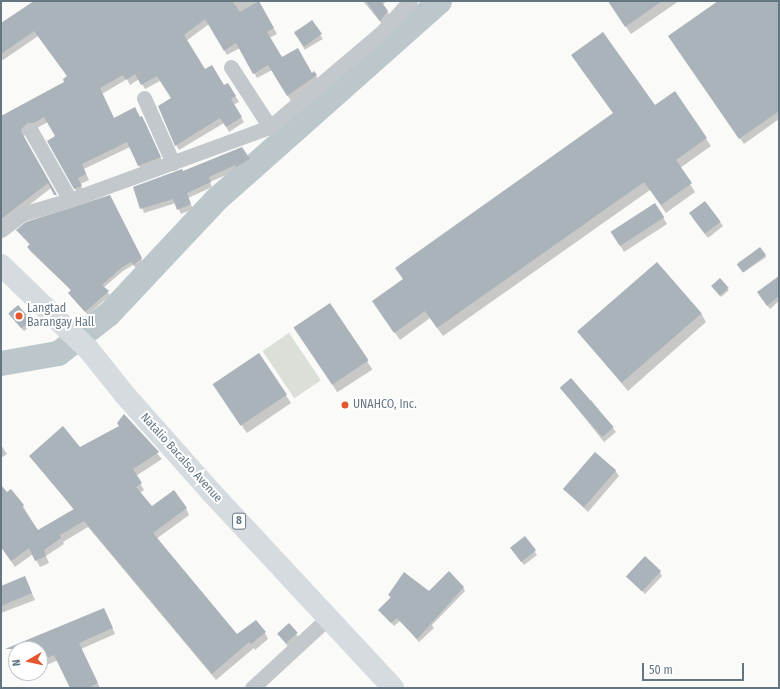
<!DOCTYPE html>
<html>
<head>
<meta charset="utf-8">
<style>
  body { margin:0 }
  #map { position:relative; width:780px; height:689px; overflow:hidden; background:#fafaf8; font-family:"Fira Sans Condensed",sans-serif }
  div>[style] { position:absolute }
  .green>* { inset:0; background:#dadfd7; transform-origin:0 0 }
  .shadow>* { inset:0; background:#0003; transform-origin:0 0 }
  .river>* { height:25px; margin:-12.5px; padding:0 12.5px; transform-origin:12.5px; border-radius:12.5px; background:#bbc7cb }
  .building>* { inset:0; background:#aab3b9; transform-origin:0 0 }
  .minor>* { height:15px; margin:-7.5px; padding:0 7.5px; transform-origin:7.5px; border-radius:7.5px; background:#c3c8cc }
  .trunk>* { height:22px; margin:-11px; padding:0 11px; transform-origin:11px; border-radius:11px; background:#d6dbdf }
  .dots>* { width:11px; height:11px; translate:-50% -50%; box-sizing:border-box; border:2px solid #fff; border-radius:50% }
  span { translate:-50% -50%; white-space:nowrap; text-align:center; line-height:1.15; -webkit-text-stroke:4px #fff; paint-order:stroke }
  .shield-label span { padding:1px 3px; background:#fff; border:1px solid; border-radius:3px; -webkit-text-stroke-width:0 }
  .shield-label { font-size:11px; color:#657683; font-weight:700 }
  .poi-label { font-size:12px; color:#657683 }
  .left { translate:0 -50%; text-align:left }
  .street-label { font-size:12px; color:#657683 }
  .frame { position:absolute; inset:0; border:2px solid #657683; pointer-events:none }
  .north { position:absolute; left:8px; top:641px; width:40px; height:40px; box-sizing:border-box; background:#fff; border:1px solid #c1c8cd; border-radius:50%; rotate:261deg; font-size:11px; font-weight:700; line-height:16px; text-align:center; color:#657683 }
  .north::after { content:''; display:block; margin:auto; width:14px; height:18px; background:#e4572e; clip-path:polygon(50% 0,100% 100%,50% 72%,0 100%) }
  .scale { position:absolute; left:642px; top:663px; width:102px; height:18px; box-sizing:border-box; border:2px solid #657683; border-top:0; padding-left:5px; font-size:12px; line-height:14px; white-space:nowrap; color:#657683; -webkit-text-stroke:3px #fff; paint-order:stroke }
</style>
</head>
<body>
<div id="map">
  <div class="green">
    <i style="left:289px;top:333px;width:57px;height:32px;rotate:56deg"></i>
  </div>
  <div class="shadow">
    <i style="clip-path:polygon(36px 1px,258px 1px,277px 34px,269px 38px,282px 59px,312px 74px,314px 72px,319px 81px,291px 101px,272px 70px,257px 78px,240px 48px,227px 55px,209px 24px,186px 41px,204px 71px,224px 87px,228px 84px,239px 102px,233px 105px,244px 122px,229px 132px,224px 123px,179px 150px,176px 145px,172px 99px,160px 81px,145px 89px,139px 79px,130px 85px,127px 79px,102px 94px,114px 119px,140px 118px,145px 122px,163px 163px,142px 171px,130px 147px,84px 169px,89px 180px,80px 184px,84px 192px,78px 194px,48px 141px,56px 137px,48px 122px,37px 128px,30px 128px,24px 136px,26px 142px,59px 200px,51px 188px,1px 227px,1px 119px,66px 82px,68px 77px,38px 36px,3px 60px,1px 58px,1px 21px,2px 23px)"></i>
    <i style="clip-path:polygon(363px 1px,387px 1px,382px 5px,390px 15px,382px 24px)"></i>
    <i style="clip-path:polygon(608px 1px,679px 1px,631px 34px)"></i>
    <i style="clip-path:polygon(719px 1px,779px 1px,779px 119px,744px 144px,673px 43px)"></i>
    <i style="left:312px;top:21px;width:21px;height:21px;rotate:59deg"></i>
    <i style="clip-path:polygon(577px 63px,655px 106px,675px 93px,711px 146px,680px 168px,695px 192px,666px 213px,650px 190px,443px 336px,430px 318px,400px 340px,378px 309px,404px 280px,614px 114px)"></i>
    <i style="clip-path:polygon(242px 148px,251px 164px,210px 182px,212px 187px,188px 198px,193px 209px,181px 214px,176px 203px,144px 213px,134px 187px,183px 172px)"></i>
    <i style="clip-path:polygon(112px 200px,143px 262px,136px 268px,133px 265px,123px 271px,103px 288px,110px 295px,88px 315px,72px 297px,70px 293px,72px 291px,30px 251px,28px 247px,30px 245px,17px 230px)"></i>
    <i style="clip-path:polygon(655px 204px,667px 224px,624px 252px,616px 238px)"></i>
    <i style="clip-path:polygon(693px 218px,720px 222px,723px 226px,708px 238px)"></i>
    <i style="left:760px;top:248px;width:11px;height:27px;rotate:56deg"></i>
    <i style="clip-path:polygon(779px 277px,779px 301px,770px 309px,761px 297px)"></i>
    <i style="clip-path:polygon(714px 288px,728px 289px,729px 290px,721px 297px)"></i>
    <i style="left:330px;top:304px;width:78px;height:42px;rotate:57deg"></i>
    <i style="clip-path:polygon(701px 313px,706px 322px,628px 391px,579px 333px)"></i>
    <i style="clip-path:polygon(12px 317px,30px 320px,32px 324px,24px 331px)"></i>
    <i style="clip-path:polygon(259px 355px,291px 403px,247px 433px,219px 393px)"></i>
    <i style="clip-path:polygon(563px 391px,589px 402px,591px 400px,616px 432px,604px 442px)"></i>
    <i style="clip-path:polygon(124px 416px,162px 459px,136px 476px,144px 490px,140px 493px,151px 508px,186px 508px,189px 515px,156px 539px,237px 636px,265px 633px,268px 639px,255px 650px,254px 648px,216px 680px,88px 527px,63px 542px,64px 544px,46px 556px,49px 563px,40px 567px,33px 554px,15px 567px,1px 547px,1px 485px,7px 494px,23px 506px,38px 531px,74px 510px,30px 456px,80px 448px,120px 427px)"></i>
    <i style="clip-path:polygon(1px 445px,7px 454px,1px 458px)"></i>
    <i style="clip-path:polygon(615px 470px,619px 476px,588px 512px,565px 490px)"></i>
    <i style="clip-path:polygon(525px 538px,537px 555px,524px 565px,514px 552px)"></i>
    <i style="clip-path:polygon(660px 572px,662px 576px,645px 594px,628px 576px)"></i>
    <i style="clip-path:polygon(25px 578px,35px 600px,1px 613px,1px 587px)"></i>
    <i style="clip-path:polygon(463px 587px,465px 591px,432px 625px,434px 628px,419px 642px,400px 621px,394px 626px,379px 610px,391px 598px,389px 595px)"></i>
    <i style="clip-path:polygon(107px 615px,115px 634px,81px 649px,100px 688px,71px 688px,58px 660px,40px 668px,40px 649px,22px 649px)"></i>
    <i style="clip-path:polygon(289px 624px,299px 638px,289px 648px,278px 633px)"></i>
  </div>
  <div class="river">
    <i style="left:1px;top:363px;width:58px;rotate:-10deg"></i>
    <i style="left:58px;top:353px;width:63px;rotate:-38deg"></i>
    <i style="left:108px;top:314px;width:158px;rotate:-46.8deg"></i>
    <i style="left:216px;top:199px;width:298px;rotate:-41.6deg"></i>
  </div>
  <div class="building">
    <i style="clip-path:polygon(34px 1px,232px 1px,240px 12px,259px 1px,274px 28px,267px 32px,282px 57px,298px 48px,312px 73px,314px 71px,317px 75px,287px 96px,268px 65px,253px 74px,236px 43px,224px 51px,205px 19px,184px 35px,205px 69px,212px 65px,224px 85px,228px 83px,236px 96px,231px 99px,242px 117px,226px 127px,220px 118px,175px 146px,158px 106px,171px 98px,157px 76px,141px 85px,135px 74px,126px 80px,123px 75px,100px 88px,114px 118px,135px 107px,140px 117px,142px 116px,161px 157px,138px 166px,127px 142px,82px 164px,86px 174px,78px 178px,82px 186px,74px 189px,47px 141px,55px 136px,44px 117px,34px 123px,27px 123px,21px 130px,23px 135px,57px 195px,54px 195px,48px 183px,1px 219px,1px 116px,64px 82px,63px 79px,67px 76px,34px 31px,1px 54px,1px 23px)"></i>
    <i style="clip-path:polygon(366px 1px,381px 1px,388px 11px,380px 21px)"></i>
    <i style="clip-path:polygon(608px 1px,662px 1px,625px 27px)"></i>
    <i style="clip-path:polygon(718px 1px,779px 1px,779px 111px,739px 139px,668px 36px)"></i>
    <i style="left:312px;top:20px;width:17px;height:22px;rotate:54deg"></i>
    <i style="clip-path:polygon(603px 32px,655px 105px,675px 91px,707px 138px,676px 160px,692px 183px,661px 205px,644px 182px,437px 328px,425px 311px,394px 333px,372px 301px,403px 279px,395px 268px,613px 113px,571px 55px)"></i>
    <i style="clip-path:polygon(242px 147px,250px 159px,236px 167px,235px 165px,209px 177px,211px 182px,187px 193px,191px 204px,177px 210px,173px 199px,140px 209px,133px 187px,182px 169px,183px 171px)"></i>
    <i style="clip-path:polygon(110px 195px,142px 258px,134px 265px,131px 262px,121px 268px,102px 285px,109px 291px,85px 312px,68px 293px,71px 290px,27px 247px,30px 244px,16px 230px,26px 222px)"></i>
    <i style="left:705px;top:201px;width:26px;height:20px;rotate:53deg"></i>
    <i style="left:655px;top:203px;width:17px;height:53px;rotate:57deg"></i>
    <i style="left:760px;top:247px;width:10px;height:29px;rotate:53deg"></i>
    <i style="left:657px;top:262px;width:68px;height:106px;rotate:49deg"></i>
    <i style="clip-path:polygon(779px 276px,779px 296px,767px 306px,757px 292px)"></i>
    <i style="left:720px;top:278px;width:13px;height:12px;rotate:48deg"></i>
    <i style="left:330px;top:303px;width:69px;height:44px;rotate:56deg"></i>
    <i style="left:18px;top:305px;width:20px;height:13px;rotate:49deg"></i>
    <i style="left:259px;top:353px;width:50px;height:56px;rotate:56deg"></i>
    <i style="left:571px;top:378px;width:65px;height:15px;rotate:49deg"></i>
    <i style="clip-path:polygon(124px 414px,159px 452px,133px 469px,142px 483px,136px 487px,152px 506px,174px 490px,187px 508px,153px 533px,237px 634px,256px 620px,266px 632px,251px 644px,249px 642px,212px 674px,84px 521px,60px 535px,61px 538px,44px 550px,46px 556px,35px 561px,29px 548px,11px 561px,1px 547px,1px 485px,7px 492px,11px 489px,24px 505px,22px 507px,38px 530px,74px 509px,29px 456px,63px 426px,80px 447px,119px 426px,117px 423px)"></i>
    <i style="left:595px;top:452px;width:28px;height:49px;rotate:41deg"></i>
    <i style="left:525px;top:536px;width:18px;height:19px;rotate:52deg"></i>
    <i style="left:645px;top:556px;width:22px;height:28px;rotate:43deg"></i>
    <i style="clip-path:polygon(449px 571px,464px 587px,417px 639px,397px 618px,391px 623px,378px 610px,391px 597px,388px 595px,404px 572px,429px 591px)"></i>
    <i style="clip-path:polygon(25px 576px,32px 593px,1px 606px,1px 586px)"></i>
    <i style="clip-path:polygon(104px 608px,113px 628px,79px 643px,98px 683px,88px 688px,70px 688px,54px 655px,40px 661px,40px 649px,5px 649px)"></i>
    <i style="left:289px;top:623px;width:13px;height:16px;rotate:48deg"></i>
  </div>
  <div class="minor">
    <i style="left:231px;top:67px;width:72px;rotate:57deg"></i>
    <i style="left:144px;top:98px;width:71px;rotate:66deg"></i>
    <i style="left:31px;top:131px;width:79px;rotate:60.5deg"></i>
    <i style="left:1px;top:230px;width:26px;rotate:-37deg"></i>
    <i style="left:22px;top:214px;width:50px;rotate:-16.3deg"></i>
    <i style="left:70px;top:200px;width:213px;rotate:-20.1deg"></i>
    <i style="left:270px;top:127px;width:148px;rotate:-40.3deg"></i>
    <i style="left:383px;top:31px;width:40px;rotate:-48deg"></i>
    <i style="left:252px;top:688px;width:105px;rotate:-42.7deg"></i>
  </div>
  <div class="trunk">
    <i style="left:1px;top:265px;width:122px;rotate:44deg"></i>
    <i style="left:89px;top:350px;width:58px;rotate:51.3deg"></i>
    <i style="left:125px;top:395px;width:131px;rotate:48.4deg"></i>
    <i style="left:212px;top:493px;width:266px;rotate:47.1deg"></i>
  </div>
  <div class="dots">
    <i style="left:19px;top:316px;background:#e4572e"></i>
    <i style="left:345px;top:405px;background:#e4572e"></i>
  </div>
  <div class="shield-label">
    <span style="left:239px;top:521px">8</span>
  </div>
  <div class="poi-label">
    <span class="left" style="left:27px;top:316px">Langtad<br>Barangay Hall</span>
    <span class="left" style="left:353px;top:405px">UNAHCO, Inc.</span>
  </div>
  <div class="street-label">
    <span style="left:181px;top:458px;rotate:48deg">Natalio Bacalso Avenue</span>
  </div>
  <div class="frame"></div>
  <div class="north">N</div>
  <div class="scale">50 m</div>
</div>
</body>
</html>
